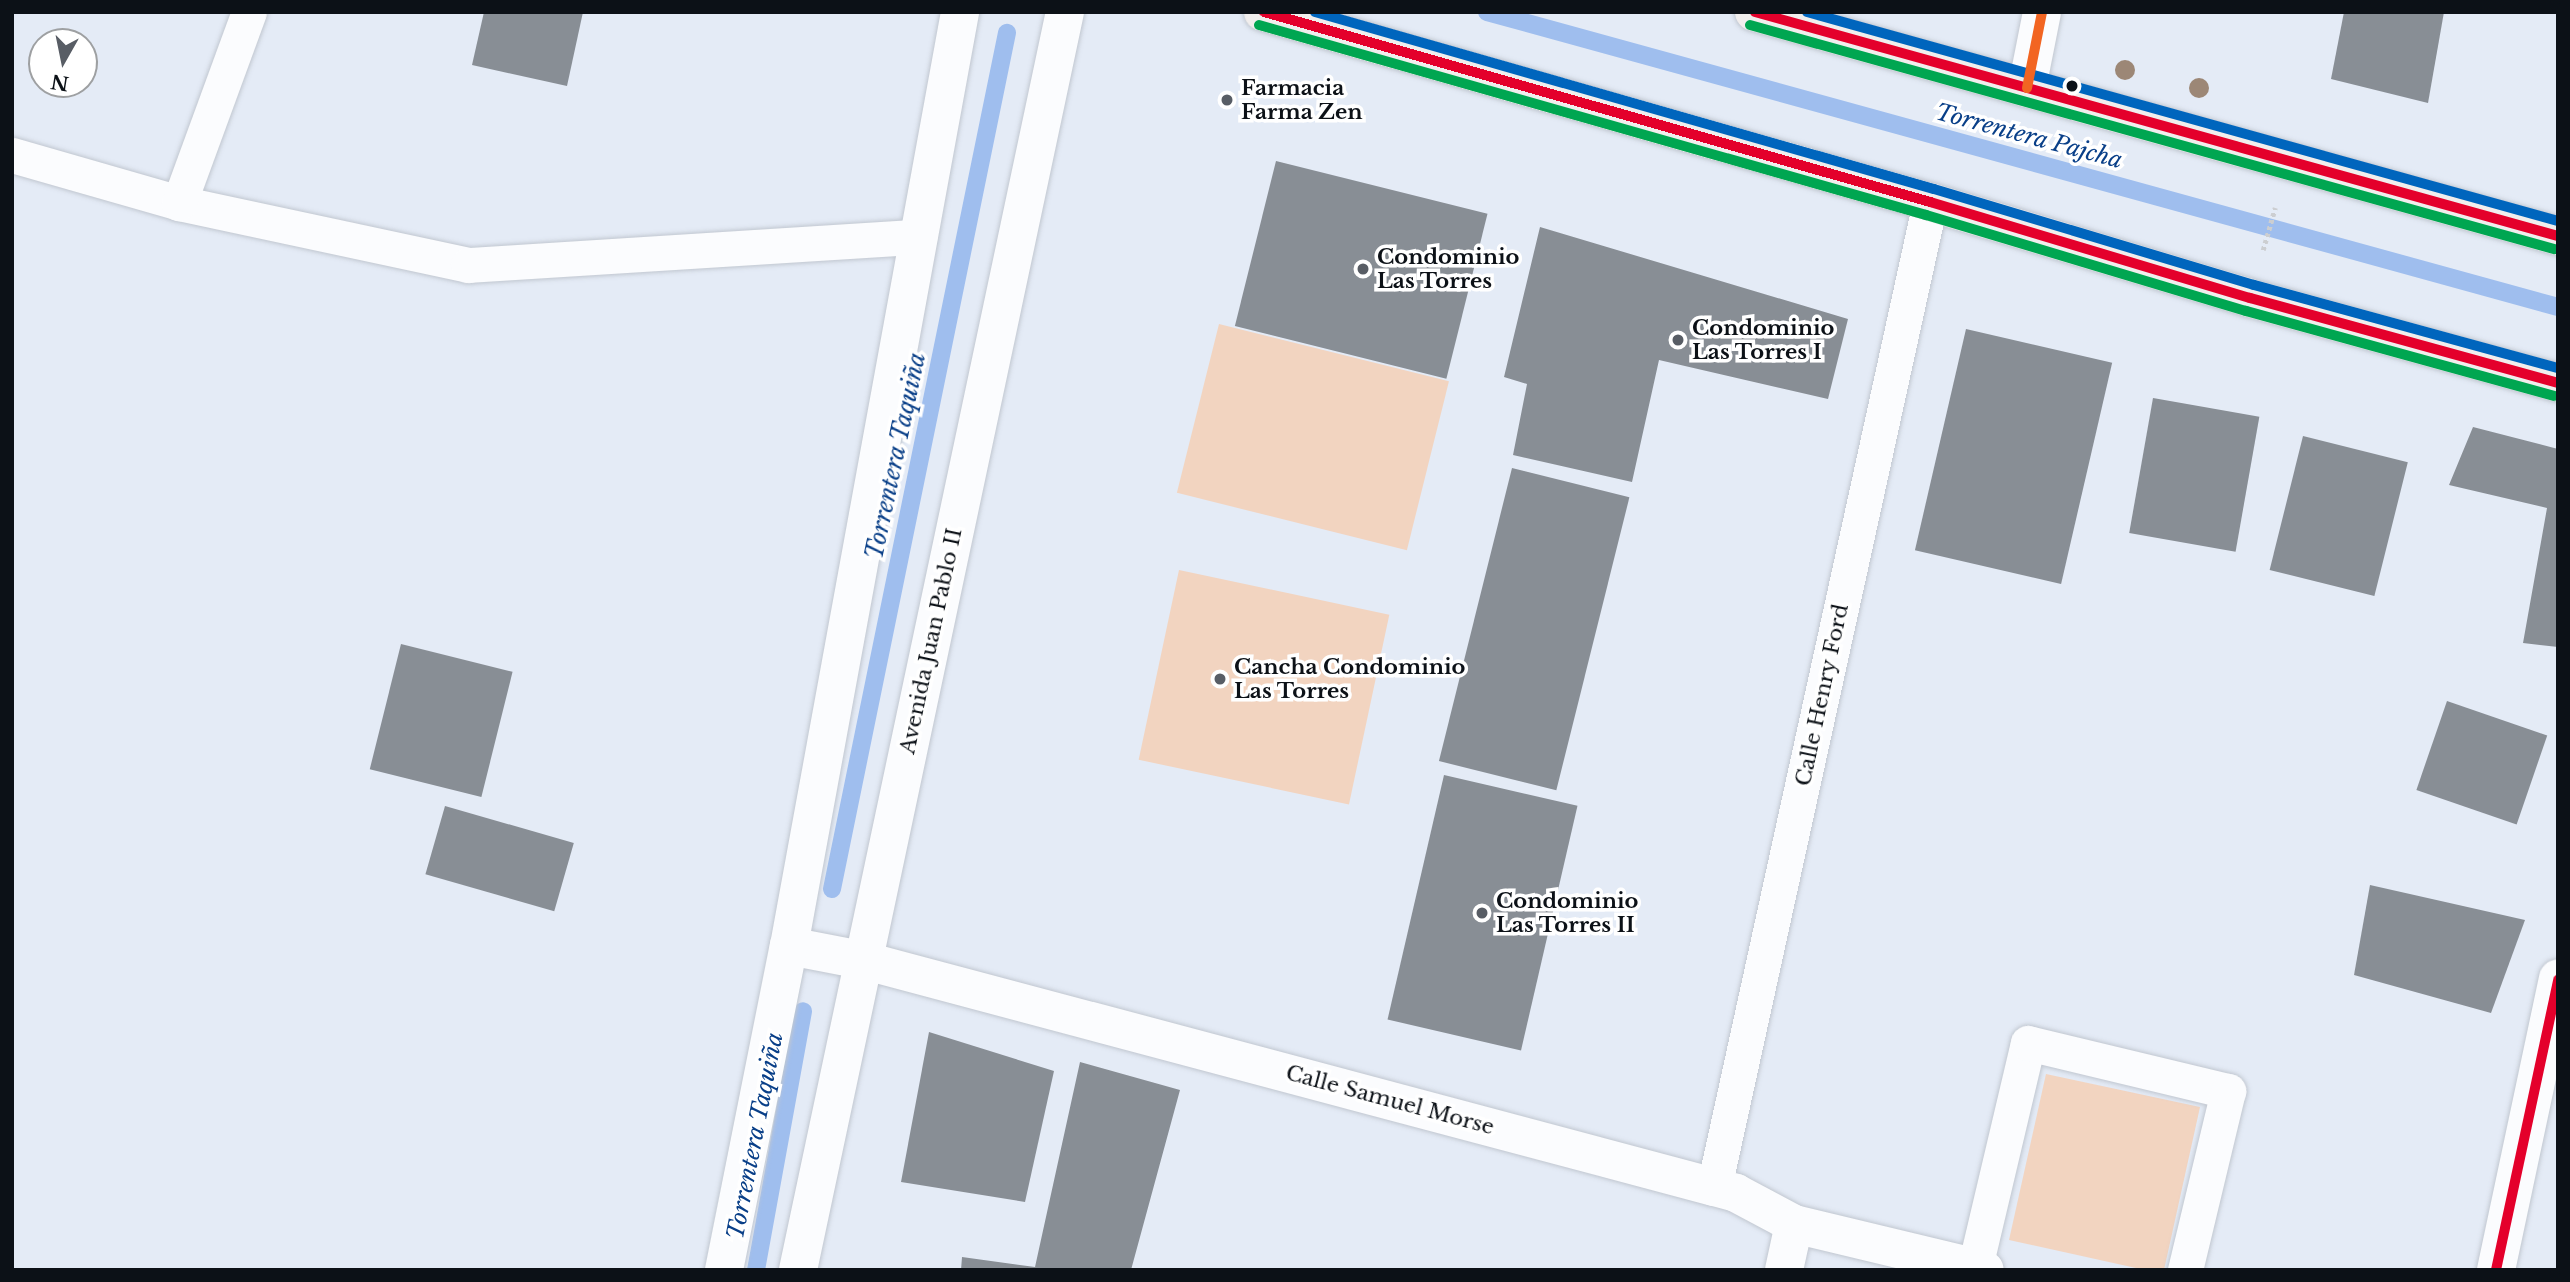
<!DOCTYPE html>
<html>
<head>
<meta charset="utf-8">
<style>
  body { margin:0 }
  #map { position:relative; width:2570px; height:1282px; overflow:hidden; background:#e4ebf6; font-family:"Libre Baskerville",serif }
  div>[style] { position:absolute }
  .green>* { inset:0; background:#f2d4c0; transform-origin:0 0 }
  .stream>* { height:18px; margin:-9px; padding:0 9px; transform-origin:9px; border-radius:9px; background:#9fbeee }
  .building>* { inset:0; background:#888e95; transform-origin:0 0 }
  .path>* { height:4.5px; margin-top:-2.25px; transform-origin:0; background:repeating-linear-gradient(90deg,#ccced1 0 3.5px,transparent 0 7px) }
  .roads { filter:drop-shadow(0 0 2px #c1c7d0) drop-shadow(0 0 2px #c1c7d0) }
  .service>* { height:35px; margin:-17.5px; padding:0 17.5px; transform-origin:17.5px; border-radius:17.5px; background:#fbfcfe }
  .minor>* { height:38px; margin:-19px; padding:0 19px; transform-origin:19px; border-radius:19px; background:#fbfcfe }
  .tertiary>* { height:38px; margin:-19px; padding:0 19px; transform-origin:19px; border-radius:19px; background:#fbfcfe }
  .secondary>* { height:38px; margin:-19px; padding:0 19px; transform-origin:19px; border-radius:19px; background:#f1eeed }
  .bus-1>* { height:10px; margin:-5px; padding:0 5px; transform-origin:5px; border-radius:5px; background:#e4002b }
  .bus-2>* { height:10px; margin:-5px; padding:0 5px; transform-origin:5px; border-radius:5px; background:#00a651 }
  .bus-3>* { height:10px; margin:-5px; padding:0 5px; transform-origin:5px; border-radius:5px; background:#0065bd }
  .bus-4>* { height:10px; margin:-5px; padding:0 5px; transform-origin:5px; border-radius:5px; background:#f26522 }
  .trees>* { width:20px; height:20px; margin:-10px; border-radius:50%; background:#9c8776 }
  .dots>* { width:19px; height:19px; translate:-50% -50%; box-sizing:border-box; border:4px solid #fff; border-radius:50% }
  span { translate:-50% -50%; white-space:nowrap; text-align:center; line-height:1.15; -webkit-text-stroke:7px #fff; paint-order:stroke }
  .poi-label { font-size:21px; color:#0c1117; font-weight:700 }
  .left { translate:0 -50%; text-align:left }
  .street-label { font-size:21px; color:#0c1117 }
  .water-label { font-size:23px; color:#093f88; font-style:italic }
  .frame { position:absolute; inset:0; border:14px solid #0c1117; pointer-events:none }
  .north { position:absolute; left:28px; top:28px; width:70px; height:70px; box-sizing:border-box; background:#fff; border:2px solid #9ea0a2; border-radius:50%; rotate:189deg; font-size:19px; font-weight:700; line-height:28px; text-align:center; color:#0c1117 }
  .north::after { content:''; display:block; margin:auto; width:24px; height:32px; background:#585d65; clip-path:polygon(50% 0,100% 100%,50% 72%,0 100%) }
</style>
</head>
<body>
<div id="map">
  <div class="green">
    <i style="left:1219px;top:324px;width:237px;height:174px;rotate:14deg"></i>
    <i style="left:1179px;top:570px;width:215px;height:194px;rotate:12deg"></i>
    <i style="clip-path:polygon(2046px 1074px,2200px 1107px,2164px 1270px,2145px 1270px,2009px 1240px)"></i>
  </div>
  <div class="stream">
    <i style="left:1487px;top:12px;width:1111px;rotate:15.4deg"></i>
    <i style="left:832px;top:889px;width:874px;rotate:-78.45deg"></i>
    <i style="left:756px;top:1270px;width:263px;rotate:-79.7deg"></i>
  </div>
  <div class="building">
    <i style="clip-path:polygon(484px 12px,583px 12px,567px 86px,472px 65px)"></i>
    <i style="clip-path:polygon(2344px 12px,2444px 12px,2428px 103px,2331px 79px)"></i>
    <i style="left:1276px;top:161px;width:218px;height:170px;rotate:14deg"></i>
    <i style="clip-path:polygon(1540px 227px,1848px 319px,1828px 399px,1659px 360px,1632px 482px,1513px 455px,1527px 384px,1504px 377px)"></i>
    <i style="left:1966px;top:329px;width:150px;height:227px;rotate:13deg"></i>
    <i style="left:2153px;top:398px;width:108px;height:137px;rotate:10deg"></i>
    <i style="clip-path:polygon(2473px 427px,2558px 449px,2558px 647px,2523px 643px,2547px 508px,2449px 485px)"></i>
    <i style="left:2303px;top:436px;width:108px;height:138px;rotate:14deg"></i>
    <i style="left:1512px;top:468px;width:121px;height:302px;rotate:14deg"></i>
    <i style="left:401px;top:644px;width:115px;height:129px;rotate:14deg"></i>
    <i style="left:2447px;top:701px;width:106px;height:94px;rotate:19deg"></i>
    <i style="left:1444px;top:775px;width:137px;height:251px;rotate:13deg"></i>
    <i style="left:445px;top:806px;width:134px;height:71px;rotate:16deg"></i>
    <i style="clip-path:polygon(2370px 885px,2525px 920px,2491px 1013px,2354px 975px)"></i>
    <i style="clip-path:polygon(929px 1032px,1054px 1071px,1025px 1202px,901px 1182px)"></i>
    <i style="clip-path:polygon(1080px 1062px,1180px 1090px,1131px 1270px,961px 1270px,962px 1257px,1035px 1267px)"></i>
  </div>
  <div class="path">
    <i style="left:2263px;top:250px;width:44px;rotate:-74.1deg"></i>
  </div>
  <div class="roads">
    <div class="service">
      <i style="left:12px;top:155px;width:174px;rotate:16deg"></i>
      <i style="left:179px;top:203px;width:296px;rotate:12.1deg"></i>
      <i style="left:468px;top:265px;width:452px;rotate:-3.6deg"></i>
      <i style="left:179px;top:203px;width:203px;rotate:-69.9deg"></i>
      <i style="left:1714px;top:1187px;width:1008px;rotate:-77.63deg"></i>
      <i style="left:1975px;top:1267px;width:230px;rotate:-76.7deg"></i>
      <i style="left:2028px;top:1043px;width:206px;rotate:13.5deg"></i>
      <i style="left:2228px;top:1091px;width:184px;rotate:103.5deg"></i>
    </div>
    <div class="minor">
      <i style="left:2027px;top:88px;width:77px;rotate:-78.8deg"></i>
      <i style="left:789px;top:946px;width:74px;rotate:10.9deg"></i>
      <i style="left:862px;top:960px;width:882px;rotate:14.92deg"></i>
      <i style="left:1714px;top:1187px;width:23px;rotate:15deg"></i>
      <i style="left:1736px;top:1193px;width:66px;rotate:28.1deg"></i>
      <i style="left:1794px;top:1224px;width:196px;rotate:13.5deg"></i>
      <i style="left:724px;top:1270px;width:330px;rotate:-78.7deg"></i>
      <i style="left:789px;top:946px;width:950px;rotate:-79.62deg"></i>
      <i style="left:798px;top:1270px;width:1286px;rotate:-78.02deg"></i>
      <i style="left:1784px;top:1270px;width:47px;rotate:-77.7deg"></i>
    </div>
    <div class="tertiary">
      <i style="left:2496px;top:1270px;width:298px;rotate:-78deg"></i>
    </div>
    <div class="secondary">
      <i style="left:1263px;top:12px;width:694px;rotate:15.9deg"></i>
      <i style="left:1930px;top:202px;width:334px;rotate:16.7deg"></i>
      <i style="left:2250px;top:298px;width:320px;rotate:15.4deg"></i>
      <i style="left:1754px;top:12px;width:835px;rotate:15.57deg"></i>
    </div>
  </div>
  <div class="bus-1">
    <i style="left:1264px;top:12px;width:693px;rotate:15.92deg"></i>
    <i style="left:1930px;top:202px;width:334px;rotate:16.7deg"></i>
    <i style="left:2250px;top:298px;width:320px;rotate:15.4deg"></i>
    <i style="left:1755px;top:12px;width:834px;rotate:15.59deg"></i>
    <i style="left:2496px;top:1270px;width:297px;rotate:-77.9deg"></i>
  </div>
  <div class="bus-2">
    <i style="left:1259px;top:25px;width:694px;rotate:15.9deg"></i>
    <i style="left:1926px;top:215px;width:334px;rotate:16.7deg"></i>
    <i style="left:2246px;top:311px;width:320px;rotate:15.4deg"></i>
    <i style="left:1750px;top:25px;width:835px;rotate:15.57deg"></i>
  </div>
  <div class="bus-3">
    <i style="left:1315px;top:12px;width:644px;rotate:15.96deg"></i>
    <i style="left:1934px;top:189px;width:334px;rotate:16.7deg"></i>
    <i style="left:2254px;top:285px;width:315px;rotate:15.3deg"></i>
    <i style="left:1807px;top:12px;width:780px;rotate:15.55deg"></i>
  </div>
  <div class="bus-4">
    <i style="left:2027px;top:88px;width:77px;rotate:-78.8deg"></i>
  </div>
  <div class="trees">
    <i style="left:2125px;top:70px"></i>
    <i style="left:2199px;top:88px"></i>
  </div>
  <div class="dots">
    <i style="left:2072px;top:86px;background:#0c1117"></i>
    <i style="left:1227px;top:100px;background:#585d65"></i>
    <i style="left:1363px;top:269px;background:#585d65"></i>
    <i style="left:1678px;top:340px;background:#585d65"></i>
    <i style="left:1220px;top:679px;background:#585d65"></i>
    <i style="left:1482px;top:913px;background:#585d65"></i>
  </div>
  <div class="poi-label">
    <span class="left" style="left:1241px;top:100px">Farmacia<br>Farma Zen</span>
    <span class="left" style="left:1377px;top:269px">Condominio<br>Las Torres</span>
    <span class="left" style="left:1692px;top:340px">Condominio<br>Las Torres I</span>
    <span class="left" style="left:1234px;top:679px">Cancha Condominio<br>Las Torres</span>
    <span class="left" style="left:1496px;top:913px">Condominio<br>Las Torres II</span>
  </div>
  <div class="street-label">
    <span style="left:931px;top:641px;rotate:-78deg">Avenida Juan Pablo II</span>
    <span style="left:1822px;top:695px;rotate:-78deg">Calle Henry Ford</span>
    <span style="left:1390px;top:1100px;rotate:15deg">Calle Samuel Morse</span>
  </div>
  <div class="water-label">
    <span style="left:2029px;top:136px;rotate:15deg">Torrentera Pajcha</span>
    <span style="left:896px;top:456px;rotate:-78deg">Torrentera Taquiña</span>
    <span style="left:755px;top:1136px;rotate:-79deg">Torrentera Taquiña</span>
  </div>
  <div class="frame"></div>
  <div class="north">N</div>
</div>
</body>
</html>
